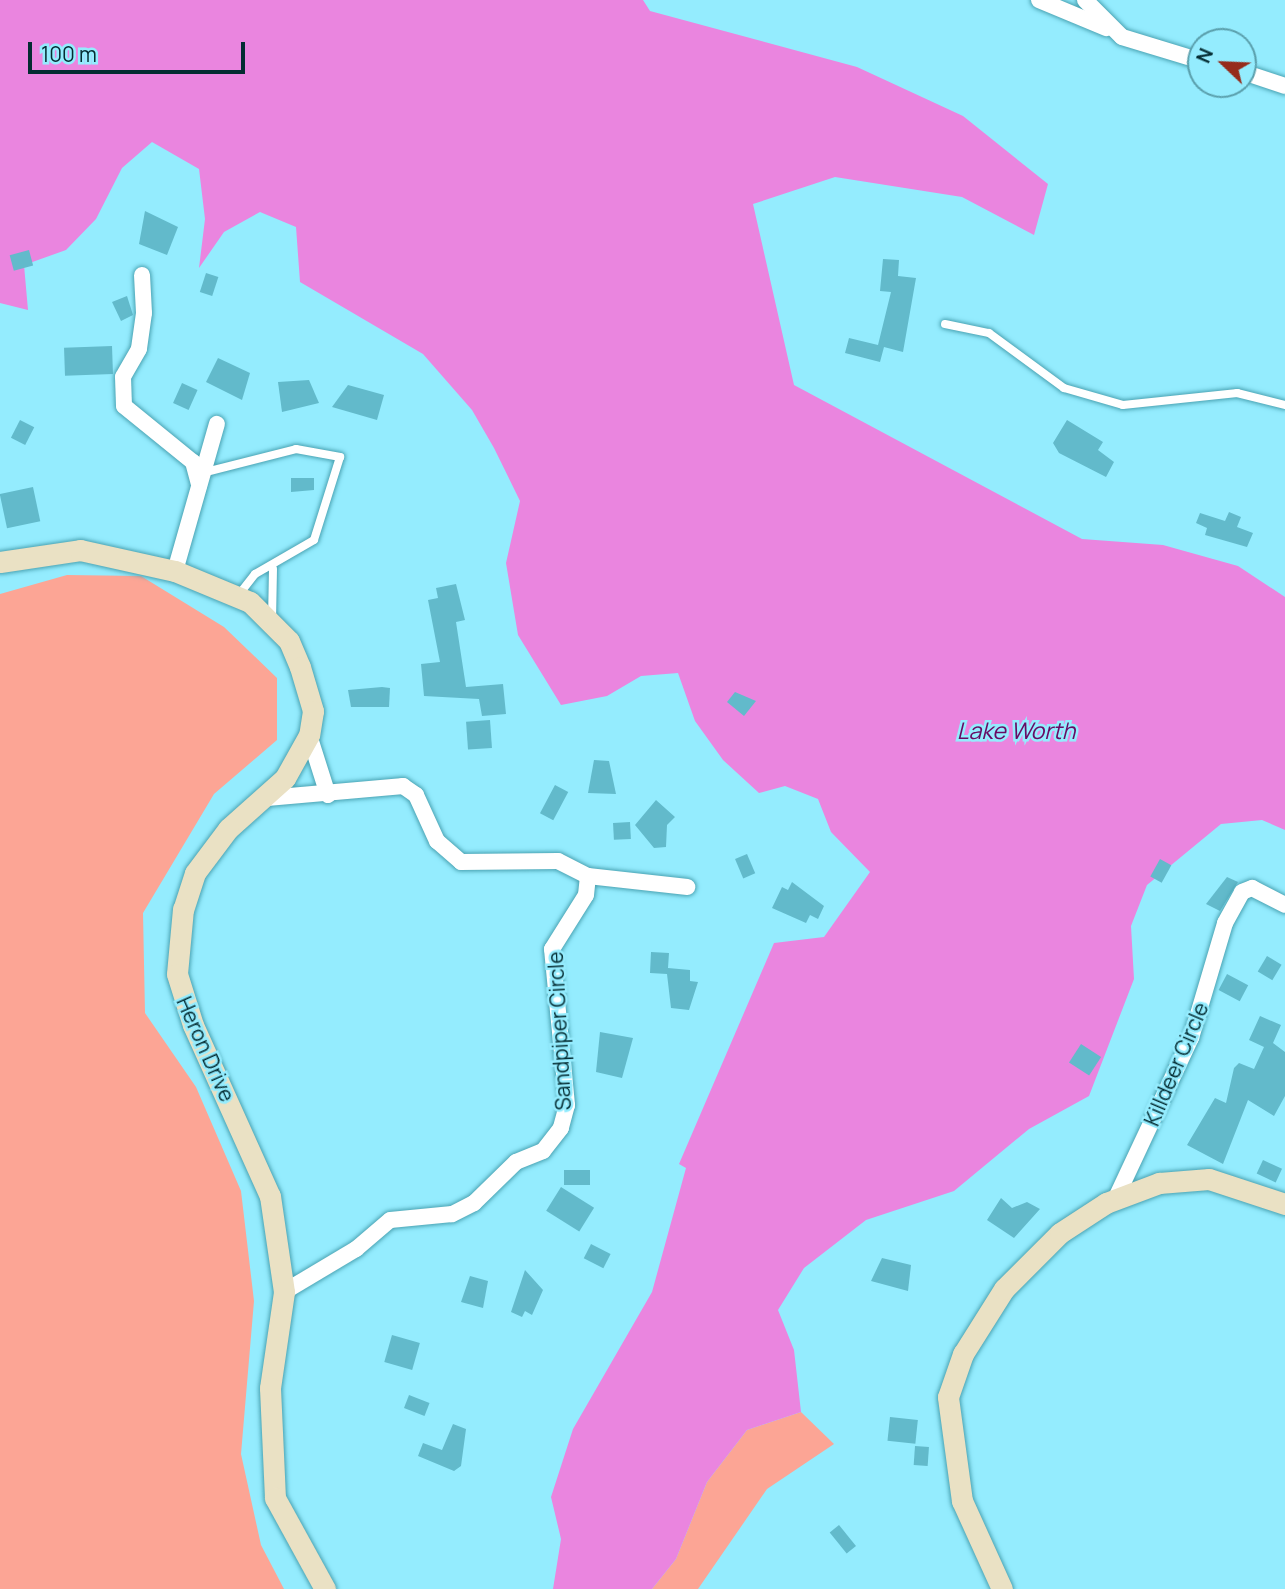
<!DOCTYPE html>
<html>
<head>
<meta charset="utf-8">
<style>
  body { margin:0 }
  #map { position:relative; width:1285px; height:1589px; overflow:hidden; background:#94ecfe; font-family:Manrope,sans-serif }
  div>[style] { position:absolute }
  .green>* { inset:0; background:#fca595 }
  .water>* { inset:0; background:#ea85df }
  .building>* { inset:0; background:#62bacb; transform-origin:0 0 }
  .roads { filter:drop-shadow(0 0 2px #4aa3b3) drop-shadow(0 0 2px #4aa3b3) }
  .lane>* { height:8px; margin:-4px; padding:0 4px; transform-origin:4px; border-radius:4px; background:#fff }
  .street>* { height:16px; margin:-8px; padding:0 8px; transform-origin:8px; border-radius:8px; background:#fff }
  .secondary>* { height:21px; margin:-10.5px; padding:0 10.5px; transform-origin:10.5px; border-radius:10.5px; background:#eae1c4 }
  span { translate:-50% -50%; white-space:nowrap; text-align:center; line-height:1.15; -webkit-text-stroke:5px #94ecfe; paint-order:stroke }
  .street-label { font-size:21px; color:#042c32 }
  .water-label { font-size:23px; color:#690a63; font-style:italic }
  .north { position:absolute; left:1187px; top:28px; width:70px; height:70px; box-sizing:border-box; background:#94ecfe; border:2px solid #5a9fac; border-radius:50%; rotate:293deg; font-size:19px; font-weight:700; line-height:28px; text-align:center; color:#042c32 }
  .north::after { content:''; display:block; margin:auto; width:24px; height:32px; background:#962c1c; clip-path:polygon(50% 0,100% 100%,50% 72%,0 100%) }
  .scale { position:absolute; left:28px; top:42px; width:217px; height:32px; box-sizing:border-box; border:4px solid #042c32; border-top:0; padding-left:9px; font-size:21px; line-height:24px; white-space:nowrap; color:#042c32; -webkit-text-stroke:5px #94ecfe; paint-order:stroke }
</style>
</head>
<body>
<div id="map">
  <div class="green">
    <i style="clip-path:polygon(67px 575px,141px 576px,224px 627px,277px 678px,277px 740px,214px 794px,143px 913px,145px 1013px,196px 1087px,241px 1191px,254px 1301px,241px 1454px,261px 1545px,284px 1589px,0 1589px,0 594px)"></i>
    <i style="clip-path:polygon(801px 1412px,834px 1444px,767px 1489px,698px 1589px,652px 1589px,676px 1559px,707px 1482px,747px 1430px)"></i>
  </div>
  <div class="water">
    <i style="clip-path:polygon(0 0,643px 0,650px 11px,857px 67px,963px 116px,1048px 184px,1034px 235px,962px 197px,835px 177px,753px 204px,794px 385px,1082px 539px,1163px 545px,1238px 566px,1285px 597px,1285px 830px,1262px 820px,1221px 824px,1147px 885px,1131px 926px,1134px 979px,1089px 1096px,1029px 1129px,954px 1191px,866px 1220px,804px 1268px,778px 1310px,794px 1350px,801px 1412px,747px 1430px,707px 1482px,676px 1559px,652px 1589px,553px 1589px,561px 1539px,551px 1497px,573px 1429px,652px 1292px,686px 1168px,679px 1164px,774px 943px,824px 937px,870px 872px,831px 832px,818px 799px,785px 786px,759px 793px,723px 760px,695px 721px,678px 673px,641px 676px,607px 696px,561px 705px,518px 635px,506px 563px,520px 501px,494px 448px,472px 410px,423px 354px,300px 282px,296px 227px,260px 212px,224px 232px,199px 268px,205px 219px,199px 169px,152px 142px,122px 168px,96px 219px,66px 250px,24px 265px,28px 310px,0 303px)"></i>
  </div>
  <div class="building">
    <i style="clip-path:polygon(145px 211px,178px 227px,167px 255px,139px 244px)"></i>
    <i style="left:29px;top:250px;width:16px;height:20px;rotate:75deg"></i>
    <i style="clip-path:polygon(883px 259px,899px 260px,898px 276px,916px 278px,903px 352px,884px 347px,880px 362px,845px 353px,849px 338px,878px 345px,891px 292px,880px 291px)"></i>
    <i style="left:206px;top:273px;width:13px;height:20px;rotate:18deg"></i>
    <i style="clip-path:polygon(127px 296px,133px 315px,121px 321px,112px 302px)"></i>
    <i style="left:112px;top:346px;width:28px;height:48px;rotate:88deg"></i>
    <i style="clip-path:polygon(218px 358px,250px 373px,242px 400px,206px 382px)"></i>
    <i style="clip-path:polygon(309px 380px,319px 403px,282px 412px,278px 382px)"></i>
    <i style="left:182px;top:383px;width:17px;height:22px;rotate:24deg"></i>
    <i style="clip-path:polygon(348px 385px,384px 395px,377px 420px,332px 407px)"></i>
    <i style="left:20px;top:420px;width:16px;height:20px;rotate:27deg"></i>
    <i style="clip-path:polygon(1067px 420px,1103px 442px,1098px 450px,1114px 462px,1106px 477px,1059px 453px,1053px 443px)"></i>
    <i style="clip-path:polygon(291px 478px,314px 478px,314px 490px,291px 492px)"></i>
    <i style="left:33px;top:487px;width:35px;height:34px;rotate:78deg"></i>
    <i style="clip-path:polygon(1229px 512px,1241px 517px,1237px 527px,1253px 533px,1247px 547px,1205px 535px,1207px 528px,1196px 523px,1200px 513px,1225px 521px)"></i>
    <i style="clip-path:polygon(456px 584px,465px 620px,456px 622px,466px 687px,503px 684px,506px 714px,482px 716px,479px 699px,424px 696px,421px 664px,440px 662px,428px 600px,438px 598px,436px 588px)"></i>
    <i style="clip-path:polygon(382px 687px,390px 688px,389px 707px,351px 707px,348px 690px)"></i>
    <i style="clip-path:polygon(735px 692px,756px 701px,744px 716px,727px 702px)"></i>
    <i style="left:490px;top:720px;width:28px;height:24px;rotate:86deg"></i>
    <i style="clip-path:polygon(594px 760px,609px 761px,616px 794px,588px 793px)"></i>
    <i style="left:555px;top:785px;width:15px;height:32px;rotate:28deg"></i>
    <i style="clip-path:polygon(656px 800px,675px 817px,667px 825px,666px 847px,654px 848px,635px 825px)"></i>
    <i style="left:630px;top:822px;width:17px;height:17px;rotate:87deg"></i>
    <i style="left:747px;top:854px;width:21px;height:13px;rotate:67deg"></i>
    <i style="left:1160px;top:859px;width:13px;height:20px;rotate:29deg"></i>
    <i style="clip-path:polygon(1227px 877px,1238px 882px,1220px 911px,1206px 904px)"></i>
    <i style="clip-path:polygon(792px 882px,824px 906px,818px 919px,810px 915px,806px 923px,772px 908px,782px 887px,788px 890px)"></i>
    <i style="clip-path:polygon(651px 952px,669px 953px,668px 968px,690px 970px,690px 981px,698px 982px,689px 1010px,671px 1008px,667px 974px,650px 973px)"></i>
    <i style="left:1267px;top:956px;width:17px;height:18px;rotate:31deg"></i>
    <i style="left:1227px;top:974px;width:24px;height:18px;rotate:28deg"></i>
    <i style="clip-path:polygon(1260px 1016px,1281px 1025px,1273px 1043px,1285px 1052px,1285px 1096px,1274px 1116px,1248px 1100px,1223px 1164px,1187px 1145px,1215px 1098px,1226px 1103px,1234px 1068px,1239px 1063px,1254px 1069px,1264px 1047px,1249px 1040px)"></i>
    <i style="clip-path:polygon(600px 1032px,633px 1038px,622px 1078px,596px 1072px)"></i>
    <i style="left:1081px;top:1044px;width:24px;height:22px;rotate:33deg"></i>
    <i style="left:1263px;top:1160px;width:21px;height:15px;rotate:25deg"></i>
    <i style="left:564px;top:1170px;width:26px;height:15px"></i>
    <i style="left:561px;top:1187px;width:39px;height:28px;rotate:32deg"></i>
    <i style="clip-path:polygon(1001px 1198px,1012px 1208px,1027px 1202px,1040px 1209px,1014px 1238px,987px 1220px)"></i>
    <i style="left:591px;top:1244px;width:22px;height:16px;rotate:27deg"></i>
    <i style="clip-path:polygon(882px 1258px,911px 1265px,908px 1291px,871px 1281px)"></i>
    <i style="clip-path:polygon(525px 1270px,543px 1290px,532px 1315px,525px 1311px,522px 1317px,511px 1312px)"></i>
    <i style="clip-path:polygon(470px 1276px,488px 1281px,483px 1308px,461px 1302px)"></i>
    <i style="left:392px;top:1335px;width:29px;height:28px;rotate:16deg"></i>
    <i style="left:409px;top:1395px;width:22px;height:14px;rotate:21deg"></i>
    <i style="left:890px;top:1417px;width:28px;height:24px;rotate:6deg"></i>
    <i style="clip-path:polygon(453px 1424px,466px 1429px,461px 1466px,454px 1471px,418px 1456px,423px 1443px,442px 1450px)"></i>
    <i style="left:915px;top:1446px;width:14px;height:19px;rotate:4deg"></i>
    <i style="left:839px;top:1525px;width:27px;height:12px;rotate:51deg"></i>
  </div>
  <div class="roads">
    <div class="lane">
      <i style="left:945px;top:324px;width:45px;rotate:11.6deg"></i>
      <i style="left:989px;top:333px;width:93px;rotate:36.3deg"></i>
      <i style="left:1064px;top:388px;width:61px;rotate:16.1deg"></i>
      <i style="left:1123px;top:405px;width:115px;rotate:-6deg"></i>
      <i style="left:1237px;top:393px;width:49px;rotate:14deg"></i>
      <i style="left:202px;top:473px;width:97px;rotate:-14.3deg"></i>
      <i style="left:296px;top:449px;width:45px;rotate:10.3deg"></i>
      <i style="left:340px;top:457px;width:87px;rotate:107.4deg"></i>
      <i style="left:314px;top:540px;width:68px;rotate:150deg"></i>
      <i style="left:255px;top:574px;width:28px;rotate:128deg"></i>
      <i style="left:272px;top:621px;width:52px;rotate:-88.9deg"></i>
    </div>
    <div class="street">
      <i style="left:1039px;top:0;width:73px;rotate:22.7deg"></i>
      <i style="left:1085px;top:0;width:52px;rotate:45deg"></i>
      <i style="left:1122px;top:37px;width:83px;rotate:16.9deg"></i>
      <i style="left:1243px;top:72px;width:44px;rotate:18.4deg"></i>
      <i style="left:142px;top:275px;width:38px;rotate:87deg"></i>
      <i style="left:144px;top:313px;width:36px;rotate:98deg"></i>
      <i style="left:139px;top:349px;width:32px;rotate:120deg"></i>
      <i style="left:123px;top:377px;width:29px;rotate:88deg"></i>
      <i style="left:124px;top:406px;width:89px;rotate:39.1deg"></i>
      <i style="left:193px;top:462px;width:24px;rotate:75deg"></i>
      <i style="left:175px;top:571px;width:153px;rotate:-74.1deg"></i>
      <i style="left:309px;top:735px;width:63px;rotate:72.4deg"></i>
      <i style="left:267px;top:798px;width:137px;rotate:-5deg"></i>
      <i style="left:403px;top:786px;width:16px;rotate:35deg"></i>
      <i style="left:416px;top:795px;width:51px;rotate:65.5deg"></i>
      <i style="left:437px;top:841px;width:32px;rotate:41deg"></i>
      <i style="left:461px;top:862px;width:97px;rotate:-0.6deg"></i>
      <i style="left:558px;top:861px;width:34px;rotate:27deg"></i>
      <i style="left:588px;top:876px;width:19px;rotate:96deg"></i>
      <i style="left:586px;top:895px;width:64px;rotate:122.2deg"></i>
      <i style="left:552px;top:949px;width:157px;rotate:84.5deg"></i>
      <i style="left:567px;top:1105px;width:24px;rotate:105deg"></i>
      <i style="left:561px;top:1128px;width:29px;rotate:128deg"></i>
      <i style="left:543px;top:1151px;width:29px;rotate:158deg"></i>
      <i style="left:516px;top:1162px;width:59px;rotate:135.7deg"></i>
      <i style="left:474px;top:1203px;width:25px;rotate:153deg"></i>
      <i style="left:452px;top:1214px;width:62px;rotate:174.5deg"></i>
      <i style="left:390px;top:1220px;width:45px;rotate:139.5deg"></i>
      <i style="left:356px;top:1249px;width:84px;rotate:149.2deg"></i>
      <i style="left:588px;top:876px;width:100px;rotate:6.3deg"></i>
      <i style="left:1115px;top:1200px;width:179px;rotate:-64.9deg"></i>
      <i style="left:1191px;top:1038px;width:120px;rotate:-73.5deg"></i>
      <i style="left:1225px;top:923px;width:35px;rotate:-61deg"></i>
      <i style="left:1242px;top:892px;width:11px;rotate:-22deg"></i>
      <i style="left:1252px;top:888px;width:37px;rotate:27deg"></i>
    </div>
    <div class="secondary">
      <i style="left:0;top:562px;width:81px;rotate:-8.5deg"></i>
      <i style="left:80px;top:550px;width:97px;rotate:12.5deg"></i>
      <i style="left:175px;top:571px;width:81px;rotate:22.5deg"></i>
      <i style="left:250px;top:602px;width:55px;rotate:45deg"></i>
      <i style="left:289px;top:641px;width:28px;rotate:67deg"></i>
      <i style="left:300px;top:667px;width:46px;rotate:73.5deg"></i>
      <i style="left:313px;top:711px;width:24px;rotate:99deg"></i>
      <i style="left:309px;top:735px;width:49px;rotate:119.2deg"></i>
      <i style="left:285px;top:778px;width:76px;rotate:138.2deg"></i>
      <i style="left:228px;top:829px;width:55px;rotate:126.9deg"></i>
      <i style="left:195px;top:873px;width:38px;rotate:108deg"></i>
      <i style="left:183px;top:909px;width:65px;rotate:95.3deg"></i>
      <i style="left:177px;top:974px;width:53px;rotate:72.6deg"></i>
      <i style="left:193px;top:1025px;width:188px;rotate:65.8deg"></i>
      <i style="left:270px;top:1196px;width:97px;rotate:81.7deg"></i>
      <i style="left:284px;top:1292px;width:97px;rotate:98.3deg"></i>
      <i style="left:270px;top:1388px;width:110px;rotate:87.4deg"></i>
      <i style="left:275px;top:1498px;width:104px;rotate:61.2deg"></i>
      <i style="left:1002px;top:1589px;width:97px;rotate:-114.4deg"></i>
      <i style="left:962px;top:1501px;width:105px;rotate:-97.7deg"></i>
      <i style="left:948px;top:1397px;width:46px;rotate:-70.8deg"></i>
      <i style="left:963px;top:1354px;width:77px;rotate:-57.8deg"></i>
      <i style="left:1004px;top:1289px;width:79px;rotate:-45deg"></i>
      <i style="left:1060px;top:1233px;width:55px;rotate:-33.1deg"></i>
      <i style="left:1106px;top:1203px;width:57px;rotate:-20.7deg"></i>
      <i style="left:1159px;top:1183px;width:50px;rotate:-4.6deg"></i>
      <i style="left:1209px;top:1179px;width:80px;rotate:18.2deg"></i>
    </div>
  </div>
  <div class="street-label">
    <span style="left:559px;top:1031px;rotate:-93deg">Sandpiper Circle</span>
    <span style="left:206px;top:1049px;rotate:66deg">Heron Drive</span>
    <span style="left:1176px;top:1064px;rotate:-67deg">Killdeer Circle</span>
  </div>
  <div class="water-label">
    <span style="left:1016px;top:730px">Lake Worth</span>
  </div>
  <div class="north">N</div>
  <div class="scale">100 m</div>
</div>
</body>
</html>
